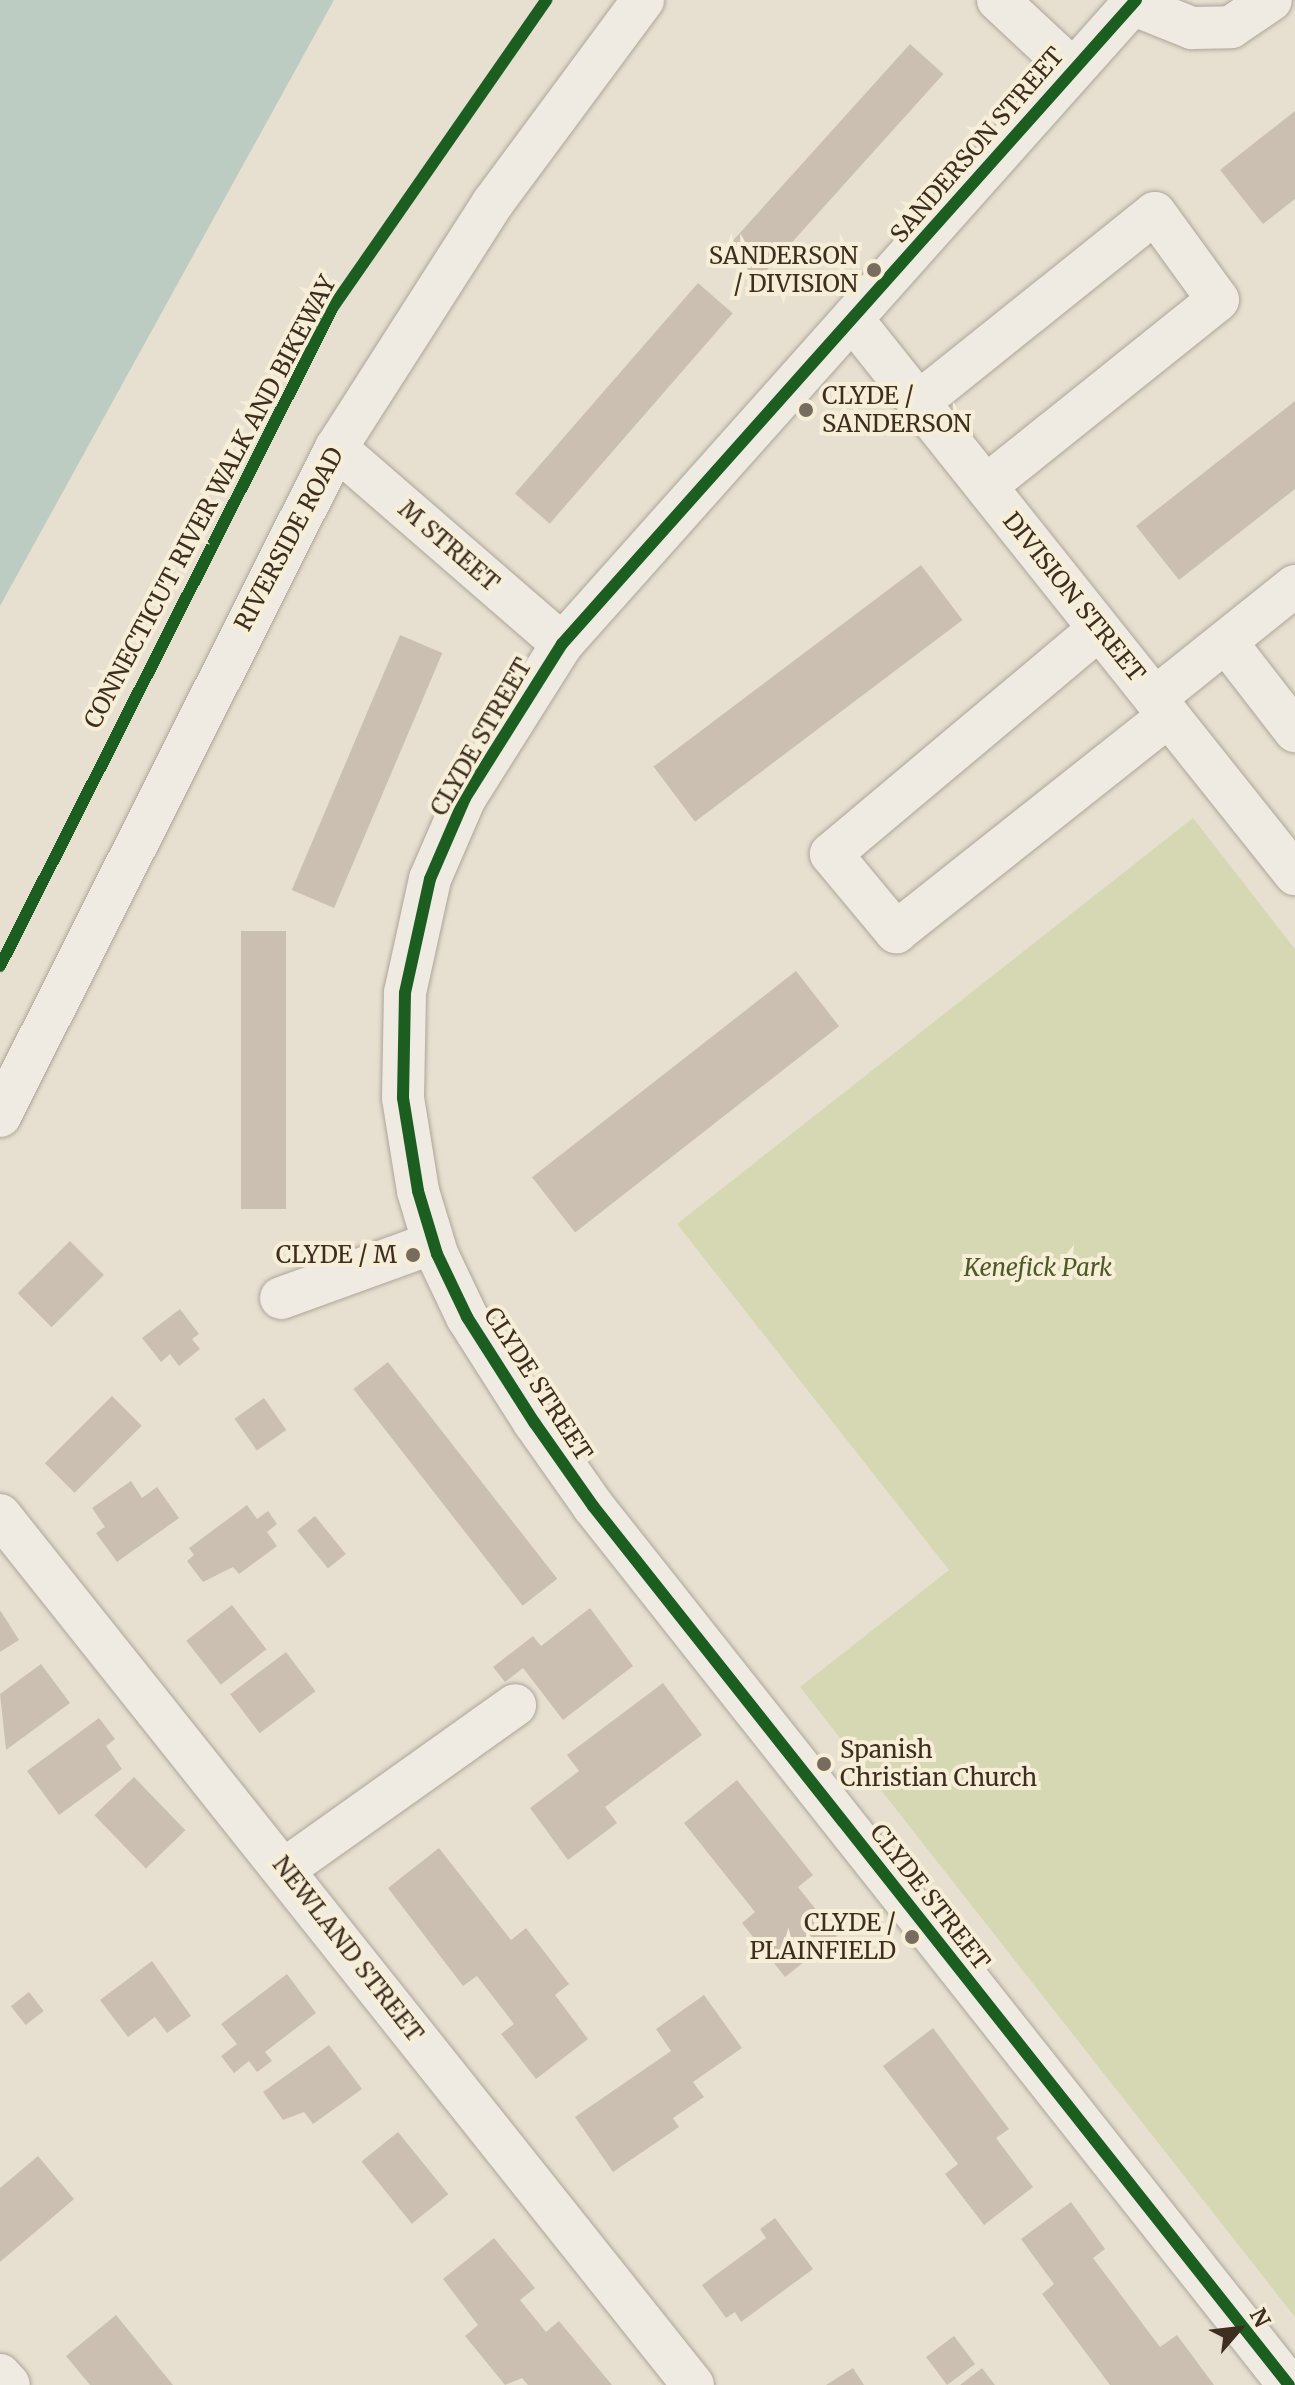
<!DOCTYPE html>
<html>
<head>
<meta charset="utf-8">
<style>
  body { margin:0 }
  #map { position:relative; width:1295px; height:2385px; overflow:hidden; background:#e7e0d1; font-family:Merriweather,serif }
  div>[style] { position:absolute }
  .green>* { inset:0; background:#d6d7b3 }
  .water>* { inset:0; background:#bcccc2 }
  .building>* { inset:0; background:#cbbfb2; transform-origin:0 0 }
  .roads { filter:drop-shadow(0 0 2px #ada599) drop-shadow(0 0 2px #ada599) }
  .minor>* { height:42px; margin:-21px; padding:0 21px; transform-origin:21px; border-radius:21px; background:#efebe3 }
  .cycleway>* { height:12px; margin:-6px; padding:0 6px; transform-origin:6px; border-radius:6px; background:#1b5e20 }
  .dots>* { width:22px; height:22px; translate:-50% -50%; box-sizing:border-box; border:4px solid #f7eed8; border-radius:50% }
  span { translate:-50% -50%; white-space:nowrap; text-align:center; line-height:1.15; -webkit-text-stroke:8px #f7eed8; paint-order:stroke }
  .street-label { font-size:24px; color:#3d2e20 }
  .poi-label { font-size:24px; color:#3d2e20 }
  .right { translate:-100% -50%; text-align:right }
  .left { translate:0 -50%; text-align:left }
  .park-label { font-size:24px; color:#4d5a26; font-style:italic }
  .north { position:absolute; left:1199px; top:2289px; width:80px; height:80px; -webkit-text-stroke:6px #f7eed8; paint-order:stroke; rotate:62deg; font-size:22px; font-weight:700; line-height:32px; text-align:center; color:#3d2e20 }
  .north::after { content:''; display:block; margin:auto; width:28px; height:36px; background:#3d2e20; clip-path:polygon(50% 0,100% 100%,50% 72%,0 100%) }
</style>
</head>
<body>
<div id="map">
  <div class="green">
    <i style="clip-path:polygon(1193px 818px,1295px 949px,1295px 2317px,800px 1687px,949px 1570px,677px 1224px)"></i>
  </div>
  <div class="water">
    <i style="clip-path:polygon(0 0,334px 0,0 606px)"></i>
  </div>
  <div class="building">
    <i style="left:910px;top:44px;width:45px;height:276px;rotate:42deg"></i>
    <i style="clip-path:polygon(1295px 111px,1295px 199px,1263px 224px,1220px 170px)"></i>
    <i style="left:698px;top:283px;width:46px;height:279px;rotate:41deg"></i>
    <i style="clip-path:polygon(1295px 401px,1295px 489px,1179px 580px,1136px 526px)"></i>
    <i style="left:921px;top:565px;width:69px;height:335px;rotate:53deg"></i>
    <i style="left:400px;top:635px;width:46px;height:277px;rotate:23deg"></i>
    <i style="left:241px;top:931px;width:45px;height:278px"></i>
    <i style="left:796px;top:971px;width:70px;height:335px;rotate:52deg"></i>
    <i style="left:70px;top:1241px;width:48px;height:74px;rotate:45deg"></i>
    <i style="clip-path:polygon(180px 1309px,199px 1334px,192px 1339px,200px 1349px,179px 1366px,170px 1354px,161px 1362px,142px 1338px)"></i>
    <i style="left:388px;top:1362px;width:275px;height:44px;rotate:52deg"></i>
    <i style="left:112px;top:1396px;width:42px;height:95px;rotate:45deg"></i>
    <i style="left:264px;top:1398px;width:39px;height:36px;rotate:55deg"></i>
    <i style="clip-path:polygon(131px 1481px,142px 1498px,157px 1487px,179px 1518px,117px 1562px,96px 1533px,105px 1527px,92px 1508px)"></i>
    <i style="clip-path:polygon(247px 1505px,257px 1519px,268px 1511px,277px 1524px,267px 1532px,277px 1546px,239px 1574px,233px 1567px,203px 1582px,187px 1561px,194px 1555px,189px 1548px)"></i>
    <i style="left:315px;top:1516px;width:49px;height:23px;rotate:51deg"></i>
    <i style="left:232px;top:1605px;width:56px;height:58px;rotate:52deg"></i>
    <i style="clip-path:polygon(590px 1608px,633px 1666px,563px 1720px,523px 1668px,505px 1682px,493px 1667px,533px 1636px,541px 1646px)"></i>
    <i style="clip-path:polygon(0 1610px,19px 1640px,0 1652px)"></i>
    <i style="left:286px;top:1652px;width:49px;height:70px;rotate:53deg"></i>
    <i style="clip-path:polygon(41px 1664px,70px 1703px,6px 1750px,0 1694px)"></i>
    <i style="clip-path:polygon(663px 1683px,702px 1735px,605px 1807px,617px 1823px,568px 1860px,530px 1808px,579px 1771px,567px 1755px)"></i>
    <i style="clip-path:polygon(99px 1718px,115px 1739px,106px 1746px,122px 1769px,59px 1815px,27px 1771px)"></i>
    <i style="left:134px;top:1777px;width:74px;height:55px;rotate:46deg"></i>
    <i style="clip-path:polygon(737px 1780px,813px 1875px,798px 1887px,837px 1936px,785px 1977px,742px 1923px,755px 1912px,684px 1823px)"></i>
    <i style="clip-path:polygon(439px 1848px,511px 1940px,526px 1928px,569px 1984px,555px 1995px,588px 2039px,536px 2079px,501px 2034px,514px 2024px,477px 1976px,463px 1986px,388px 1888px)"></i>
    <i style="clip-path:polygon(152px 1961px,191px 2016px,167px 2033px,155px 2017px,128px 2037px,100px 2000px)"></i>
    <i style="clip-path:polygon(287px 1974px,316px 2013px,265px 2052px,272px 2061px,257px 2072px,249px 2061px,234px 2073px,221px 2056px,237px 2044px,221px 2024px)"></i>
    <i style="left:29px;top:1992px;width:24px;height:23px;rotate:52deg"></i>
    <i style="clip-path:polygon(704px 1995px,742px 2048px,693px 2082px,704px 2097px,673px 2118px,679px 2127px,613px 2172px,575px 2117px,671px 2051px,656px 2029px)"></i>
    <i style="clip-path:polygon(933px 2028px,1009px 2129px,996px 2138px,1033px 2187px,984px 2225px,945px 2174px,958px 2164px,883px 2066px)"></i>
    <i style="clip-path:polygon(329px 2045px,362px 2089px,313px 2124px,304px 2112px,283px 2120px,263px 2092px)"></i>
    <i style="left:398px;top:2132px;width:80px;height:47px;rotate:51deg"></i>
    <i style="clip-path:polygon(38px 2156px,74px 2199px,0 2262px,0 2188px)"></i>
    <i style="clip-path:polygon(1071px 2202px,1105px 2249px,1093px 2258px,1160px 2347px,1177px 2335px,1214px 2385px,1110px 2385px,1042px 2294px,1054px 2284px,1021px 2239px)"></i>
    <i style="clip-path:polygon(775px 2218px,813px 2269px,741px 2322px,735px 2312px,726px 2318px,702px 2285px,766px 2238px,760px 2229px)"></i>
    <i style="clip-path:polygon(494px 2238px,535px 2288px,520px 2300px,546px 2332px,559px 2321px,612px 2385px,528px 2385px,522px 2378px,505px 2385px,465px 2336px,478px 2325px,443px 2279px)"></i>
    <i style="clip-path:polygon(116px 2315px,173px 2385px,90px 2385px,66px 2356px)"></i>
    <i style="left:954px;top:2336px;width:35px;height:35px;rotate:53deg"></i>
    <i style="clip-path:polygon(853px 2368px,864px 2385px,826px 2385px)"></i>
    <i style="clip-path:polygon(982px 2368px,995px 2385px,960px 2385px)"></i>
  </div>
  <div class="roads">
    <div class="minor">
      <i style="left:998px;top:0;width:101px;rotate:43deg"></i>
      <i style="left:1136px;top:0;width:863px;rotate:131.71deg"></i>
      <i style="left:562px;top:644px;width:182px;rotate:122.2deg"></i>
      <i style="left:465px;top:798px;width:88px;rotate:113.4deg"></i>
      <i style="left:430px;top:879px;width:117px;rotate:102.4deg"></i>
      <i style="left:405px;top:993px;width:105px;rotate:91.1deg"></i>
      <i style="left:403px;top:1098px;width:94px;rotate:80.8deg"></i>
      <i style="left:418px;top:1191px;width:66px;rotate:73.2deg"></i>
      <i style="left:437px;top:1254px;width:70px;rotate:64.5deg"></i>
      <i style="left:467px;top:1317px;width:125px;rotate:57.5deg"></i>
      <i style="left:534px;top:1422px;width:103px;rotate:54.9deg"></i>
      <i style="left:593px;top:1506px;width:1121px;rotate:51.63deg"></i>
      <i style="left:1132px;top:4px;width:65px;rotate:21.8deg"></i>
      <i style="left:1192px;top:28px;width:39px;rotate:-1deg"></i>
      <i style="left:1231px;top:27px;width:48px;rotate:-34deg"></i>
      <i style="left:853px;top:320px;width:709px;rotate:51.42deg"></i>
      <i style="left:919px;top:402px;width:302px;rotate:-38.7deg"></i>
      <i style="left:1155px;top:213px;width:107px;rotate:54.1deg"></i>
      <i style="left:1218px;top:300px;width:297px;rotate:141.3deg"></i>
      <i style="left:336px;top:448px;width:299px;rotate:40.9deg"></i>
      <i style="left:1099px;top:629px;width:350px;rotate:140deg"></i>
      <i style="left:831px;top:854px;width:102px;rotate:50.2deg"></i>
      <i style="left:896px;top:932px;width:348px;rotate:-38.4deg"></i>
      <i style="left:1226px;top:642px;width:113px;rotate:52.2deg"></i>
      <i style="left:1155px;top:698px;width:179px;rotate:-38.7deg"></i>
      <i style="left:0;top:1116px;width:748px;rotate:-63.3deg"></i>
      <i style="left:336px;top:448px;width:290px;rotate:-57.4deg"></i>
      <i style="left:492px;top:204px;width:254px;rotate:-53.5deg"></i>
      <i style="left:281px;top:1298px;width:162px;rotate:-19.9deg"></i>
      <i style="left:0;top:1515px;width:1112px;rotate:51.46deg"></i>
      <i style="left:286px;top:1868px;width:281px;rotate:-35.4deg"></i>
      <i style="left:0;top:2375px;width:13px;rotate:48deg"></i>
    </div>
  </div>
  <div class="cycleway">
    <i style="left:1136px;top:0;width:863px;rotate:131.71deg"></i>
    <i style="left:562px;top:644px;width:182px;rotate:122.2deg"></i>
    <i style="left:465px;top:798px;width:88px;rotate:113.4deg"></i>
    <i style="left:430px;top:879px;width:117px;rotate:102.4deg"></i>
    <i style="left:405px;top:993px;width:105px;rotate:91.1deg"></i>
    <i style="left:403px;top:1098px;width:94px;rotate:80.8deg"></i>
    <i style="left:418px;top:1191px;width:66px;rotate:73.2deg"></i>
    <i style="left:437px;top:1254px;width:70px;rotate:64.5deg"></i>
    <i style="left:467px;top:1317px;width:125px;rotate:57.5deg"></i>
    <i style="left:534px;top:1422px;width:103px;rotate:54.9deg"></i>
    <i style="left:593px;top:1506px;width:1121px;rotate:51.63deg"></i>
    <i style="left:0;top:966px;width:738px;rotate:-63.19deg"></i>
    <i style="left:333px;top:307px;width:374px;rotate:-55.2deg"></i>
  </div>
  <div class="dots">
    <i style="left:874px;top:270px;background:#786c5e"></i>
    <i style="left:806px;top:410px;background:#786c5e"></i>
    <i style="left:413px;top:1255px;background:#786c5e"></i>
    <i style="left:824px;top:1764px;background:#786c5e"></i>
    <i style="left:912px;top:1937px;background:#786c5e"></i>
  </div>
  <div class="street-label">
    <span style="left:977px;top:145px;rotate:-49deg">SANDERSON STREET</span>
    <span style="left:210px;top:502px;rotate:-62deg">CONNECTICUT RIVER WALK AND BIKEWAY</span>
    <span style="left:289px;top:539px;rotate:-62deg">RIVERSIDE ROAD</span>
    <span style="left:449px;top:546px;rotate:41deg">M STREET</span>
    <span style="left:1074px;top:597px;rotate:51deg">DIVISION STREET</span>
    <span style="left:481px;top:737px;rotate:-60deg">CLYDE STREET</span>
    <span style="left:538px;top:1384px;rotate:57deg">CLYDE STREET</span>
    <span style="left:930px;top:1897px;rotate:52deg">CLYDE STREET</span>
    <span style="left:348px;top:1949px;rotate:52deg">NEWLAND STREET</span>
  </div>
  <div class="poi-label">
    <span class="right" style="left:858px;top:270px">SANDERSON<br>/ DIVISION</span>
    <span class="left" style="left:822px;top:410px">CLYDE /<br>SANDERSON</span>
    <span class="right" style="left:397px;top:1255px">CLYDE / M</span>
    <span class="left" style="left:840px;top:1764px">Spanish<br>Christian Church</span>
    <span class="right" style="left:896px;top:1937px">CLYDE /<br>PLAINFIELD</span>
  </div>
  <div class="park-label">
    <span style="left:1038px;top:1268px">Kenefick Park</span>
  </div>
  <div class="north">N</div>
</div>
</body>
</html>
